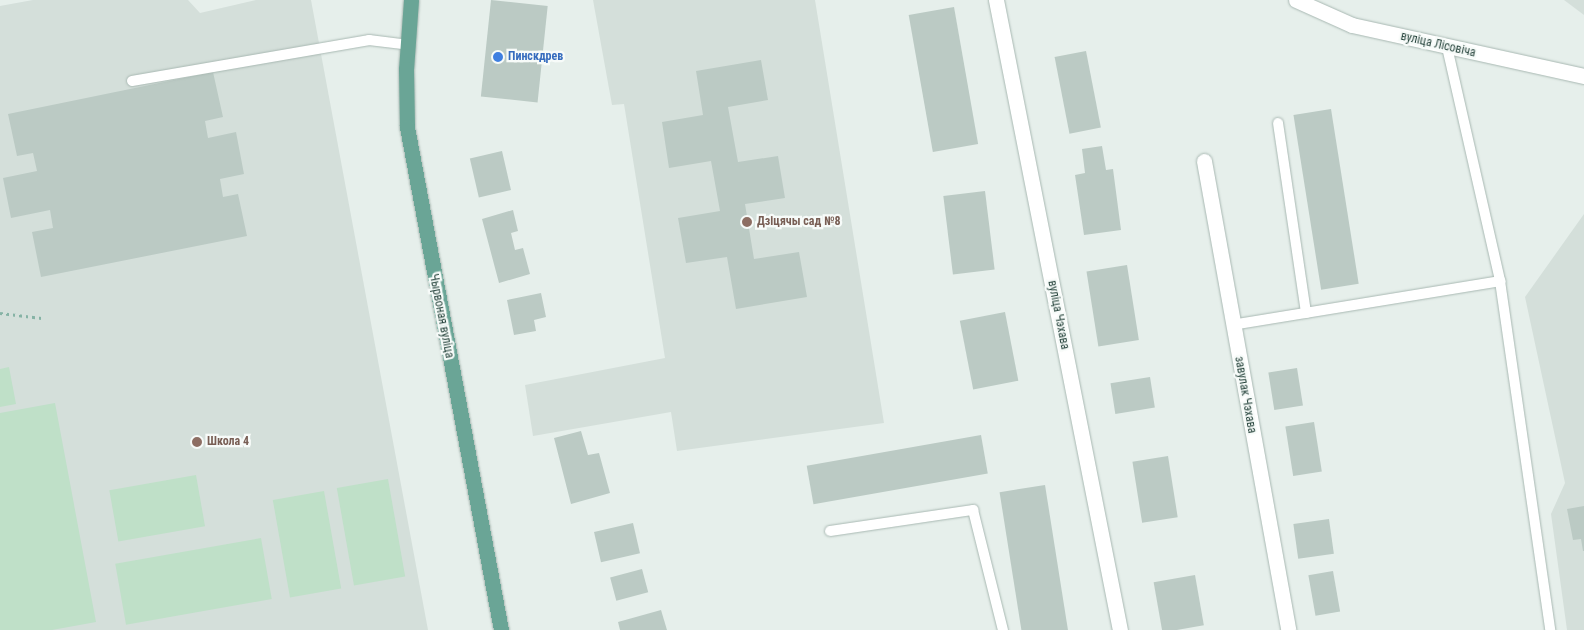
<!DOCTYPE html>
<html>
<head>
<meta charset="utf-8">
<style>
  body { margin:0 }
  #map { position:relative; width:1584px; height:630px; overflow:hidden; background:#e6efeb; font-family:"Roboto Condensed",sans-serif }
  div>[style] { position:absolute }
  .built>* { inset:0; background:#d4dfda }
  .green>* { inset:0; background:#bfe0c8; transform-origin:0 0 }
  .building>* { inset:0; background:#bbcac4; transform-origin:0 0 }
  .path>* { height:3px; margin-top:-1.5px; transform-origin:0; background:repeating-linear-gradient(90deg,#86b3a5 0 2.5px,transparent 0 6.5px) }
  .roads { filter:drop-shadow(0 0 1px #a8b8b2) drop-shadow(0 0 1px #a8b8b2) }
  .service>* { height:10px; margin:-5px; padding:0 5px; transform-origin:5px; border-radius:5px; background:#fff }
  .minor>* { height:15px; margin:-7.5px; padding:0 7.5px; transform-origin:7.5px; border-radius:7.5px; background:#fff }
  .tertiary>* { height:15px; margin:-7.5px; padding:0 7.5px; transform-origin:7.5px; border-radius:7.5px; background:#fff }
  .primary>* { height:15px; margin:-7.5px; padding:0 7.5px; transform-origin:7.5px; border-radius:7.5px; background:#6aa596 }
  .dots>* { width:14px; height:14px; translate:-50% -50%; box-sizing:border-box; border:2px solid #f7fbf9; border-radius:50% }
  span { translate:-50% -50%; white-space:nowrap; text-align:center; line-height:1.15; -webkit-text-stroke:4.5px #f7fbf9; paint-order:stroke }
  .street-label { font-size:12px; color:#24423a }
  .shop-label { font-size:12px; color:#366cbe; font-weight:700 }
  .left { translate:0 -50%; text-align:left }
  .education-label { font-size:12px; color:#785e54; font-weight:700 }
</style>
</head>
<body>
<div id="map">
  <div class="built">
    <i style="clip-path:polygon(33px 0,188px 0,200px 13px,256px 0,311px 0,428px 630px,0 630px,0 6px)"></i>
    <i style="clip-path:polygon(593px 0,815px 0,884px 423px,677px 451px,671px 412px,533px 436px,525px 385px,665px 358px,624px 104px,612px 105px)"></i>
    <i style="clip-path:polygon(1564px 0,1584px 0,1584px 15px)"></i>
    <i style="clip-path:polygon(1584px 214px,1584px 630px,1567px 630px,1551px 514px,1565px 483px,1525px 297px)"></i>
  </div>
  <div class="green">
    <i style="clip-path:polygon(9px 367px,16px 404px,0 407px,0 369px)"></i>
    <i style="clip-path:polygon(55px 403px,96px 622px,52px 630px,0 630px,0 413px)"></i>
    <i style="left:196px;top:475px;width:52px;height:88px;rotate:80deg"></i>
    <i style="left:388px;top:479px;width:99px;height:52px;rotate:80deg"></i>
    <i style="left:324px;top:491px;width:99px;height:52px;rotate:80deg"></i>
    <i style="left:261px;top:538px;width:62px;height:148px;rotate:80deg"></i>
  </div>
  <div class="building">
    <i style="left:491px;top:0;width:57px;height:97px;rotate:6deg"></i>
    <i style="left:954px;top:7px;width:139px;height:46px;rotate:80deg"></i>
    <i style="left:1086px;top:51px;width:78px;height:32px;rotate:79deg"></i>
    <i style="clip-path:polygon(761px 60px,768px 100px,728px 107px,738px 162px,778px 156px,785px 198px,745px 204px,754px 259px,799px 252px,807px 297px,736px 309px,727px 257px,686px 263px,678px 218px,720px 211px,711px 161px,669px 168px,662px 122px,703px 115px,696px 71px)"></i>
    <i style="clip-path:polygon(213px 72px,223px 117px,205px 121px,208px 138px,236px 132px,244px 174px,220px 179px,223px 197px,238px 194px,247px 236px,41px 277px,32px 232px,53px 228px,50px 210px,11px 218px,3px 178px,37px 171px,33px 153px,17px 156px,8px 114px)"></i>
    <i style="left:1331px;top:109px;width:177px;height:38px;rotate:81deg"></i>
    <i style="clip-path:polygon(1102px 146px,1106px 170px,1113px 169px,1121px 230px,1084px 235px,1075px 175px,1085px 173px,1082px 149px)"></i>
    <i style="left:502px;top:151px;width:40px;height:33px;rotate:77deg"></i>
    <i style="left:985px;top:191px;width:79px;height:42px;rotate:83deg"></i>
    <i style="clip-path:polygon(513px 210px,518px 231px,511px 233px,515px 250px,523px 248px,530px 274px,499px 283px,482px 219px)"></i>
    <i style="left:1127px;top:265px;width:76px;height:41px;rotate:81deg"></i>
    <i style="clip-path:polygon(541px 293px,546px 317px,534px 320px,536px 331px,514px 335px,507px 300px)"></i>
    <i style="left:1005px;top:312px;width:70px;height:46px;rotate:79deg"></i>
    <i style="left:1297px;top:368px;width:38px;height:29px;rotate:81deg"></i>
    <i style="left:1150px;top:377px;width:31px;height:40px;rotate:81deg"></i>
    <i style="left:1314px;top:422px;width:50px;height:29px;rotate:81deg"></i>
    <i style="clip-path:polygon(581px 431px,588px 455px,599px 453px,610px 493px,571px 504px,554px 438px)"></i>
    <i style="left:981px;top:435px;width:39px;height:177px;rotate:80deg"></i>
    <i style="left:1168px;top:456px;width:62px;height:36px;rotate:81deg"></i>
    <i style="left:1045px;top:485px;width:147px;height:46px;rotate:81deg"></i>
    <i style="clip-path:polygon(1584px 506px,1584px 551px,1583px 551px,1581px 539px,1573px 540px,1567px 509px)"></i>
    <i style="left:1329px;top:519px;width:35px;height:36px;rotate:82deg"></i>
    <i style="left:633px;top:523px;width:31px;height:40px;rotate:77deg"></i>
    <i style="left:642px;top:569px;width:24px;height:33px;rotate:75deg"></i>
    <i style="left:1333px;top:571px;width:41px;height:25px;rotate:80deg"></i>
    <i style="left:1195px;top:575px;width:51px;height:42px;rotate:80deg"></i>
    <i style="clip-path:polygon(661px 610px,667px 630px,620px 630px,618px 622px)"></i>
  </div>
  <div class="path">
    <i style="left:0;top:313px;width:42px;rotate:6.8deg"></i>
  </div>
  <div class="roads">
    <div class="service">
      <i style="left:1447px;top:47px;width:240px;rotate:77.2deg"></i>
      <i style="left:1500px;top:281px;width:353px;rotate:81.8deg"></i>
      <i style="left:132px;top:81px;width:241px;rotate:-9.8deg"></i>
      <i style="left:369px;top:40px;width:38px;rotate:7deg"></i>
      <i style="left:1278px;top:123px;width:192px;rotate:81.6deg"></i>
      <i style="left:1232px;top:325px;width:272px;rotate:-9.3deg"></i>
      <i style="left:830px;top:531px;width:145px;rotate:-8.4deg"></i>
      <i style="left:973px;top:510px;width:124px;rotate:76deg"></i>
    </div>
    <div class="minor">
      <i style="left:1296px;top:0;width:61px;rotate:24.1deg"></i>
      <i style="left:1352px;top:25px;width:238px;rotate:12.4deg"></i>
      <i style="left:1204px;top:161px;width:476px;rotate:79.8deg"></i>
    </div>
    <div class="tertiary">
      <i style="left:996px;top:0;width:642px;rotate:78.87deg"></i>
    </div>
    <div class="primary">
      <i style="left:411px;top:0;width:69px;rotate:94.1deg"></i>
      <i style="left:406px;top:69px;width:58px;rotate:89deg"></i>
      <i style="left:407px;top:127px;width:512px;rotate:79.41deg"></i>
    </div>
  </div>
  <div class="dots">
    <i style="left:498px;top:57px;background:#3f7fe0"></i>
    <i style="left:747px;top:222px;background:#8d6e63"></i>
    <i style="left:197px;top:442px;background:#8d6e63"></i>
  </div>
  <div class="street-label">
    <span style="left:1438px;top:45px;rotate:13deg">вуліца Лісовіча</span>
    <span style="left:1058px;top:315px;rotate:79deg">вуліца Чэхава</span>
    <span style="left:441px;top:316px;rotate:79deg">Чырвоная вуліца</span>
    <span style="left:1245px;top:395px;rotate:80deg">завулак Чэхава</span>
  </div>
  <div class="shop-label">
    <span class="left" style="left:508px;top:57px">Пинскдрев</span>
  </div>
  <div class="education-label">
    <span class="left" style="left:757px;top:222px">Дзіцячы сад №8</span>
    <span class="left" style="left:207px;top:442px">Школа 4</span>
  </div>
</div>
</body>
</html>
